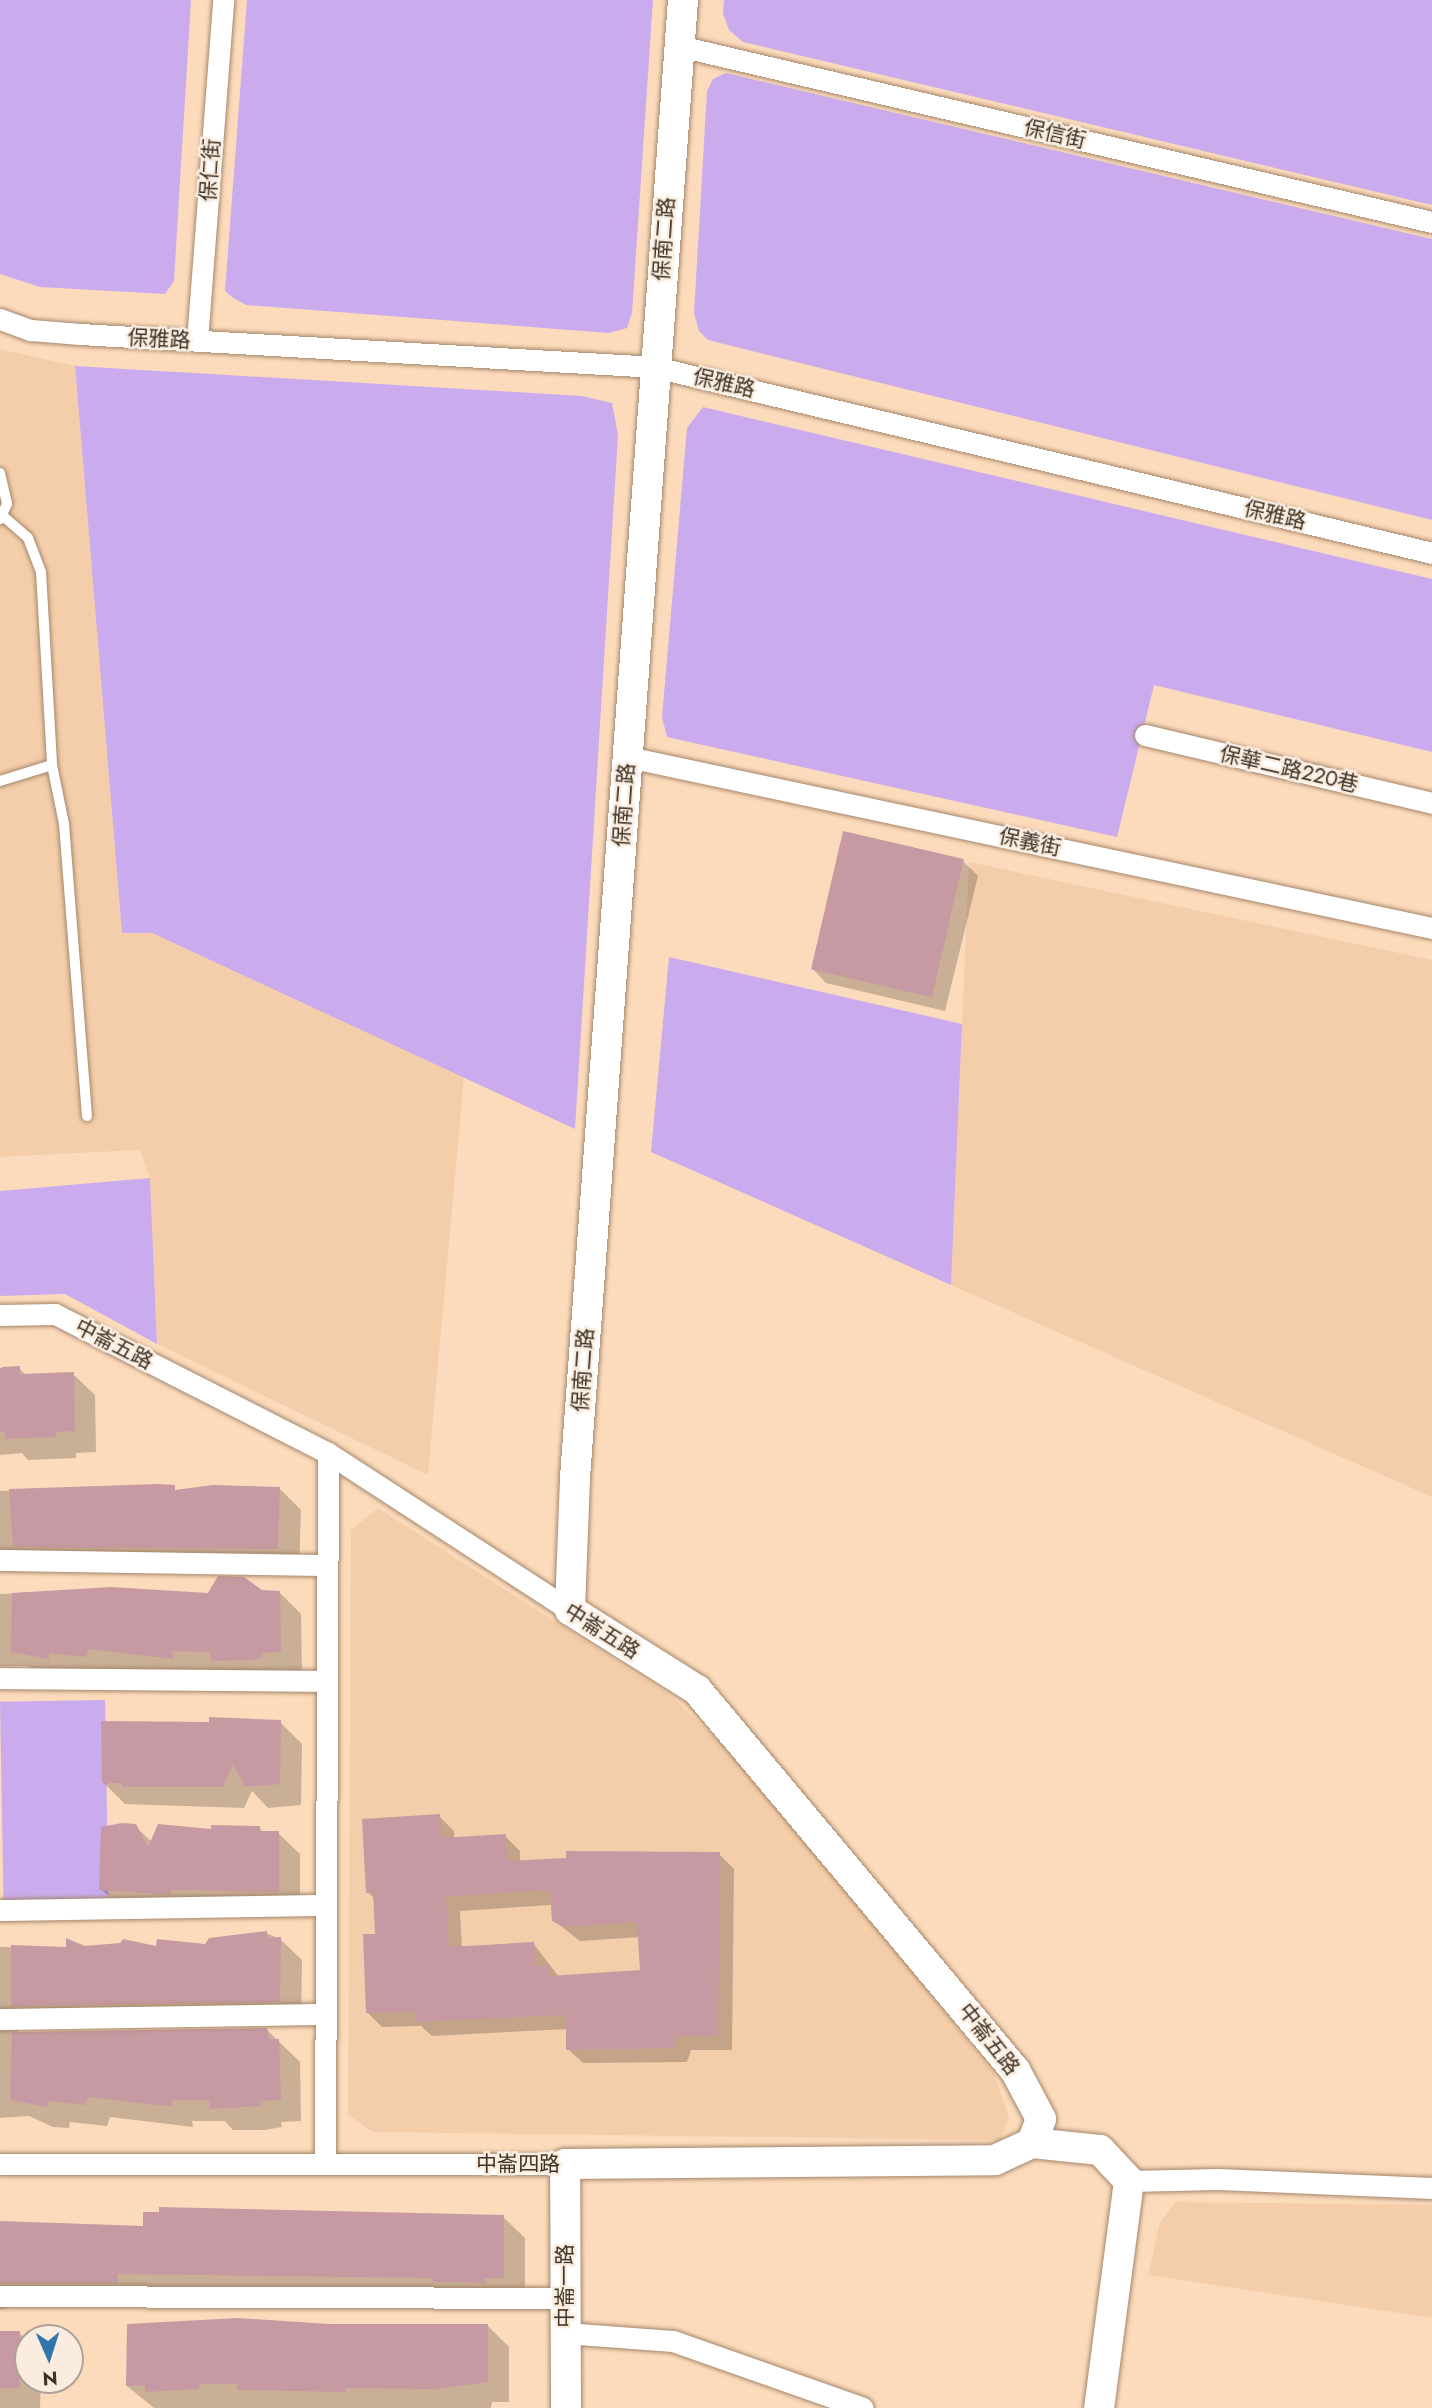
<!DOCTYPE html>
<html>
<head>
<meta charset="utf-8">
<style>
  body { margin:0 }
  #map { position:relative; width:1432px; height:2408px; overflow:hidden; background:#fcdbbc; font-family:Jost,"Noto Sans TC",sans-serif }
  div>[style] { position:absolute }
  .built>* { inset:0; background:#f4ceaa }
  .green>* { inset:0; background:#caacee; transform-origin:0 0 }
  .shadow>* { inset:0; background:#0003 }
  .building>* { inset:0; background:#c799a2; transform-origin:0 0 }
  .roads { filter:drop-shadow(0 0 2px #a5866a) drop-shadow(0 0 2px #a5866a) }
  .lane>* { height:10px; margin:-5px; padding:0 5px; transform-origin:5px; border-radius:5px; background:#fff }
  .street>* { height:21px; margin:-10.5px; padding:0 10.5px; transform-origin:10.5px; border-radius:10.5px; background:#fff }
  .secondary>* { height:30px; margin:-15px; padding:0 15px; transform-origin:15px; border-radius:15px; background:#fff }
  span { translate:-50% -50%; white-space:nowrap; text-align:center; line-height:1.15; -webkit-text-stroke:5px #faede0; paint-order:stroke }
  .street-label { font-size:21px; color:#3f3226 }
  .north { position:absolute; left:14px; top:2324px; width:70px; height:70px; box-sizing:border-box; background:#faede0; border:2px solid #afa296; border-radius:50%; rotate:177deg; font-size:19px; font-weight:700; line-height:28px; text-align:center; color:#3f3226 }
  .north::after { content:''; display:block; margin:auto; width:24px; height:32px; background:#3176ab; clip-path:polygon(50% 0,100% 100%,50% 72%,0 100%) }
</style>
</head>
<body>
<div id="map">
  <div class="built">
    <i style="clip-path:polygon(0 349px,75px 366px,122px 933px,152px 933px,464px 1077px,428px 1475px,157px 1344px,150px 1178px,140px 1150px,0 1157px)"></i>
    <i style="clip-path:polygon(969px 862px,1432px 960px,1432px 1497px,951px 1285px)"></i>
    <i style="clip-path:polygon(378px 1508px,671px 1696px,756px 1777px,993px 2072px,1009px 2117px,1000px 2140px,373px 2132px,348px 2115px,351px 1530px)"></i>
    <i style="clip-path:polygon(1175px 2202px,1432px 2205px,1432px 2318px,1148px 2275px,1160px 2223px)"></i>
  </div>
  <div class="green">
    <i style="clip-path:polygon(0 0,191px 0,174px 281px,165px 294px,40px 287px,0 274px)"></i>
    <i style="clip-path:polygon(247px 0,653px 0,632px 313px,627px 328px,609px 333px,246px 305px,232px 297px,225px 291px)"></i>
    <i style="clip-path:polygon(724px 0,1432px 0,1432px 205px,743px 42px,729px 30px,723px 14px)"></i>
    <i style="clip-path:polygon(726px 73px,1432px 239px,1432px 520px,708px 340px,699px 331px,694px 313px,707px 91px,713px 79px)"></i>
    <i style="clip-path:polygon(75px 366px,582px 396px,612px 403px,618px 435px,575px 1129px,152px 933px,122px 933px)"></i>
    <i style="clip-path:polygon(703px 407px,1432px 579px,1432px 752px,1154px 685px,1117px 837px,667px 737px,662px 717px,687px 428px)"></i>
    <i style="clip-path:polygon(669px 957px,962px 1024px,951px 1285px,651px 1152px)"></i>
    <i style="clip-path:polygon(150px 1178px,157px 1344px,65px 1294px,0 1296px,0 1191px)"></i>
    <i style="left:105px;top:1700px;width:202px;height:105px;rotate:89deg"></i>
  </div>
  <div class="shadow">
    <i style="clip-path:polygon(963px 861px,978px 876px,945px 1011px,826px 983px,812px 968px)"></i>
    <i style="clip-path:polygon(0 1368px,19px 1368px,26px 1375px,73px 1374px,95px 1395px,96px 1452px,76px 1453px,76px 1458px,28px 1460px,22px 1453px,0 1455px)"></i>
    <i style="clip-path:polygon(158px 1486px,178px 1491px,279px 1488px,301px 1510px,299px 1570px,0 1564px,0 1491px)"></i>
    <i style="clip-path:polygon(111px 1589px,195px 1595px,279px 1592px,301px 1614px,302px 1673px,35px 1673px,28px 1666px,0 1666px,0 1594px)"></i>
    <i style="clip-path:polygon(280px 1722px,302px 1744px,301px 1805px,268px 1808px,252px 1791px,244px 1808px,125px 1804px,103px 1782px)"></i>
    <i style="clip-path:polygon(evenodd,439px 1816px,454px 1831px,454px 1839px,505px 1836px,520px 1851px,520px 1862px,719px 1854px,734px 1869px,732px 2050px,691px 2050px,687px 2062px,583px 2063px,568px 2049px,568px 2029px,432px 2036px,421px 2026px,382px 2027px,367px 2012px,376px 1935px,375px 1899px,368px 1892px,439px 1816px,552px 1905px,553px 1920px,580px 1941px,640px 1937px,642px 1972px,559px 1977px,533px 1943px,462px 1948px,460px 1911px,552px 1905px)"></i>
    <i style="clip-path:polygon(135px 1826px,152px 1842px,213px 1831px,259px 1828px,264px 1833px,278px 1833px,300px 1854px,300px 1913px,123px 1911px,101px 1889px)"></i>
    <i style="clip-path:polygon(266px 1933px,280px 1939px,302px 1960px,301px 2022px,22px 2027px,15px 2034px,267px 2030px,300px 2062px,301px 2121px,281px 2122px,282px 2127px,265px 2130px,233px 2130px,225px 2121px,192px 2121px,193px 2127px,110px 2117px,107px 2126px,70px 2122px,69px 2128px,53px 2127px,29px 2116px,0 2118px,0 1947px,158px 1948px,206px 1945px)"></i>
    <i style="clip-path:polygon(503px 2217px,525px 2238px,525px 2299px,22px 2304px,0 2310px,0 2225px,144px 2228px)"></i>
    <i style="clip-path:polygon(488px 2326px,509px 2347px,509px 2402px,492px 2402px,491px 2408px,154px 2408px,127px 2386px)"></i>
    <i style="clip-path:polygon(0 2332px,19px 2333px,28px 2341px,28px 2380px,41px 2380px,40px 2408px,0 2408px)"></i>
  </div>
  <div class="building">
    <i style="left:843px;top:831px;width:124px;height:142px;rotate:13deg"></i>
    <i style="clip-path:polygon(20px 1366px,20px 1374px,74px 1372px,75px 1431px,55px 1432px,56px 1437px,5px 1439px,5px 1431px,0 1432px,0 1371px,2px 1367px)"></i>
    <i style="clip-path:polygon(158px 1484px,175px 1485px,175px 1490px,213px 1485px,280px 1487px,278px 1549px,13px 1547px,9px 1489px)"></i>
    <i style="clip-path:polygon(218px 1576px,244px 1577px,262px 1590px,280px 1591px,281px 1652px,261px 1653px,262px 1658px,250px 1660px,211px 1661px,210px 1652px,172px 1651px,173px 1659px,89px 1649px,86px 1657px,49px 1653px,49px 1659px,11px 1652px,12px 1593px,111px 1587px,208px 1593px)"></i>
    <i style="clip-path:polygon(209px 1717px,281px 1720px,280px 1784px,245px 1787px,233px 1764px,223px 1787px,122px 1787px,122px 1783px,102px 1783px,101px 1721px,209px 1722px)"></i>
    <i style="clip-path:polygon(evenodd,440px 1814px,441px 1838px,506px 1834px,507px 1861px,566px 1858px,566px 1851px,720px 1852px,718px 2036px,677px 2036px,673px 2048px,566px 2050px,566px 2015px,416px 2022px,415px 2012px,366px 2013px,363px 1934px,375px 1934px,373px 1892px,366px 1893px,362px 1819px,440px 1814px,550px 1890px,552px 1921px,564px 1927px,637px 1922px,640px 1970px,550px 1976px,550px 1965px,536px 1966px,534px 1942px,449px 1947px,446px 1897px,550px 1890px)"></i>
    <i style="clip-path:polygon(122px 1823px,136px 1824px,148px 1847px,158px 1824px,211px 1829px,211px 1825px,260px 1826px,260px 1831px,279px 1831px,279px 1892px,171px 1890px,171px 1894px,158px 1894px,99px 1890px,101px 1827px)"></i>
    <i style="clip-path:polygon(267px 1931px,267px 1938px,281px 1937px,280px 2002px,11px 2006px,11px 1945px,66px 1947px,66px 1938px,85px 1946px,120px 1943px,123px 1939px,156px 1946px,157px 1939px,205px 1944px,209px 1938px)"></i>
    <i style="clip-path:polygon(267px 2028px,269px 2039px,279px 2039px,281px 2100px,260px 2101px,261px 2106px,210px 2109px,209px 2100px,172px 2100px,172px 2107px,88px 2097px,85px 2105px,49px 2101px,48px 2107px,10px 2100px,12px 2032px)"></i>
    <i style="clip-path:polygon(159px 2207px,504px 2215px,504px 2278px,485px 2278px,485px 2283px,433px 2282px,433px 2278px,118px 2274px,118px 2283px,0 2283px,0 2221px,143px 2226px,143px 2212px,159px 2212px)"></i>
    <i style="clip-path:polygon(238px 2318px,329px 2324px,488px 2324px,488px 2382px,435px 2389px,346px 2388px,346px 2392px,237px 2390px,237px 2384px,199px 2384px,199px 2389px,145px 2392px,145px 2386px,126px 2386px,127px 2324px)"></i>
    <i style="left:0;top:2331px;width:20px;height:57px"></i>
  </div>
  <div class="roads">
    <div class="lane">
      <i style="left:0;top:473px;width:32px;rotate:77deg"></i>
      <i style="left:7px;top:504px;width:17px;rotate:115deg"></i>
      <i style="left:3px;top:516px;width:33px;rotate:41deg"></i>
      <i style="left:28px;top:538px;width:36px;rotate:69deg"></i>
      <i style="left:41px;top:572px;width:193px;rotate:86.7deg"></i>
      <i style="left:52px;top:765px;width:60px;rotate:78.5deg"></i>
      <i style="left:64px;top:824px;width:293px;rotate:85.5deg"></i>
      <i style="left:0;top:781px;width:54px;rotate:-17.1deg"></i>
    </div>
    <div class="street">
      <i style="left:679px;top:46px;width:773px;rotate:13.16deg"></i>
      <i style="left:0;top:319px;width:33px;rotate:20deg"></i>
      <i style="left:31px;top:330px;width:49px;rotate:4.7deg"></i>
      <i style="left:80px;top:334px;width:576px;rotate:3.28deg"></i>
      <i style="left:655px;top:367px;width:799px;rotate:13.46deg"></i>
      <i style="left:197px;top:341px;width:342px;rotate:-85.6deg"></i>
      <i style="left:1145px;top:735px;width:295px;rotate:13.3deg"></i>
      <i style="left:628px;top:757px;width:822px;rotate:12.01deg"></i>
      <i style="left:0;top:1315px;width:55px;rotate:-1deg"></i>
      <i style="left:55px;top:1314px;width:306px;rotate:27deg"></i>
      <i style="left:328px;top:1453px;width:288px;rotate:33deg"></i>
      <i style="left:0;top:1560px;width:327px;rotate:0.9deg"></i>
      <i style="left:0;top:1678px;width:325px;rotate:0.5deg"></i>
      <i style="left:0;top:1910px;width:323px;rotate:-0.9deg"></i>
      <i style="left:0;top:2019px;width:322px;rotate:-0.9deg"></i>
      <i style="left:325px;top:2162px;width:709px;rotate:-89.76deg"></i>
      <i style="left:0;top:2164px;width:565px"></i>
      <i style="left:1129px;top:2181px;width:89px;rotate:-1.3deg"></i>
      <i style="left:1218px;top:2179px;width:214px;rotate:2.4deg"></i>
      <i style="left:0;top:2296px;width:565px;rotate:0.2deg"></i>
      <i style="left:565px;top:2333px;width:108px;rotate:4.2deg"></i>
      <i style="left:673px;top:2341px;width:201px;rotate:19.4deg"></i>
    </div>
    <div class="secondary">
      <i style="left:683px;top:0;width:1483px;rotate:94.18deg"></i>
      <i style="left:575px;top:1479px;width:131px;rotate:92.2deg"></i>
      <i style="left:570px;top:1610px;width:150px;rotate:32.2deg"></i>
      <i style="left:697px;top:1690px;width:496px;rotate:50.1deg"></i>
      <i style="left:1015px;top:2070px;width:55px;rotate:62deg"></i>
      <i style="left:1041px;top:2119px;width:26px;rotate:111deg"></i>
      <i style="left:1032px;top:2143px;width:68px;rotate:5.9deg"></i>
      <i style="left:1100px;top:2150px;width:42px;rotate:46.9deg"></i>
      <i style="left:1129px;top:2181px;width:229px;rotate:97.5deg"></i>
      <i style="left:566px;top:2408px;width:244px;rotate:-90.2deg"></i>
      <i style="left:565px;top:2164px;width:430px;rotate:-0.5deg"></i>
      <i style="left:995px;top:2160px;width:41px;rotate:-24.7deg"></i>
    </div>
  </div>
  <div class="street-label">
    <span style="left:1055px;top:134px;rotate:13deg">保信街</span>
    <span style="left:210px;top:170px;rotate:-86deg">保仁街</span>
    <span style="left:664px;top:239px;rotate:-86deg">保南二路</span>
    <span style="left:159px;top:339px;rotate:3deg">保雅路</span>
    <span style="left:724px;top:383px;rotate:13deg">保雅路</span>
    <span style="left:1275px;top:515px;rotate:13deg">保雅路</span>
    <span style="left:1289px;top:769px;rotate:13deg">保華二路220巷</span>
    <span style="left:624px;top:805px;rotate:-86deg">保南二路</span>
    <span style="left:1030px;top:842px;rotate:12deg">保義街</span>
    <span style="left:114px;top:1344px;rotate:27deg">中崙五路</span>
    <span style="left:583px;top:1370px;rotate:-86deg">保南二路</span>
    <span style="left:602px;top:1631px;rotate:32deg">中崙五路</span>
    <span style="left:989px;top:2039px;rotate:52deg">中崙五路</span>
    <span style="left:518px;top:2164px">中崙四路</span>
    <span style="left:565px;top:2286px;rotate:-90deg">中崙一路</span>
  </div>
  <div class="north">N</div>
</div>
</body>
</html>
